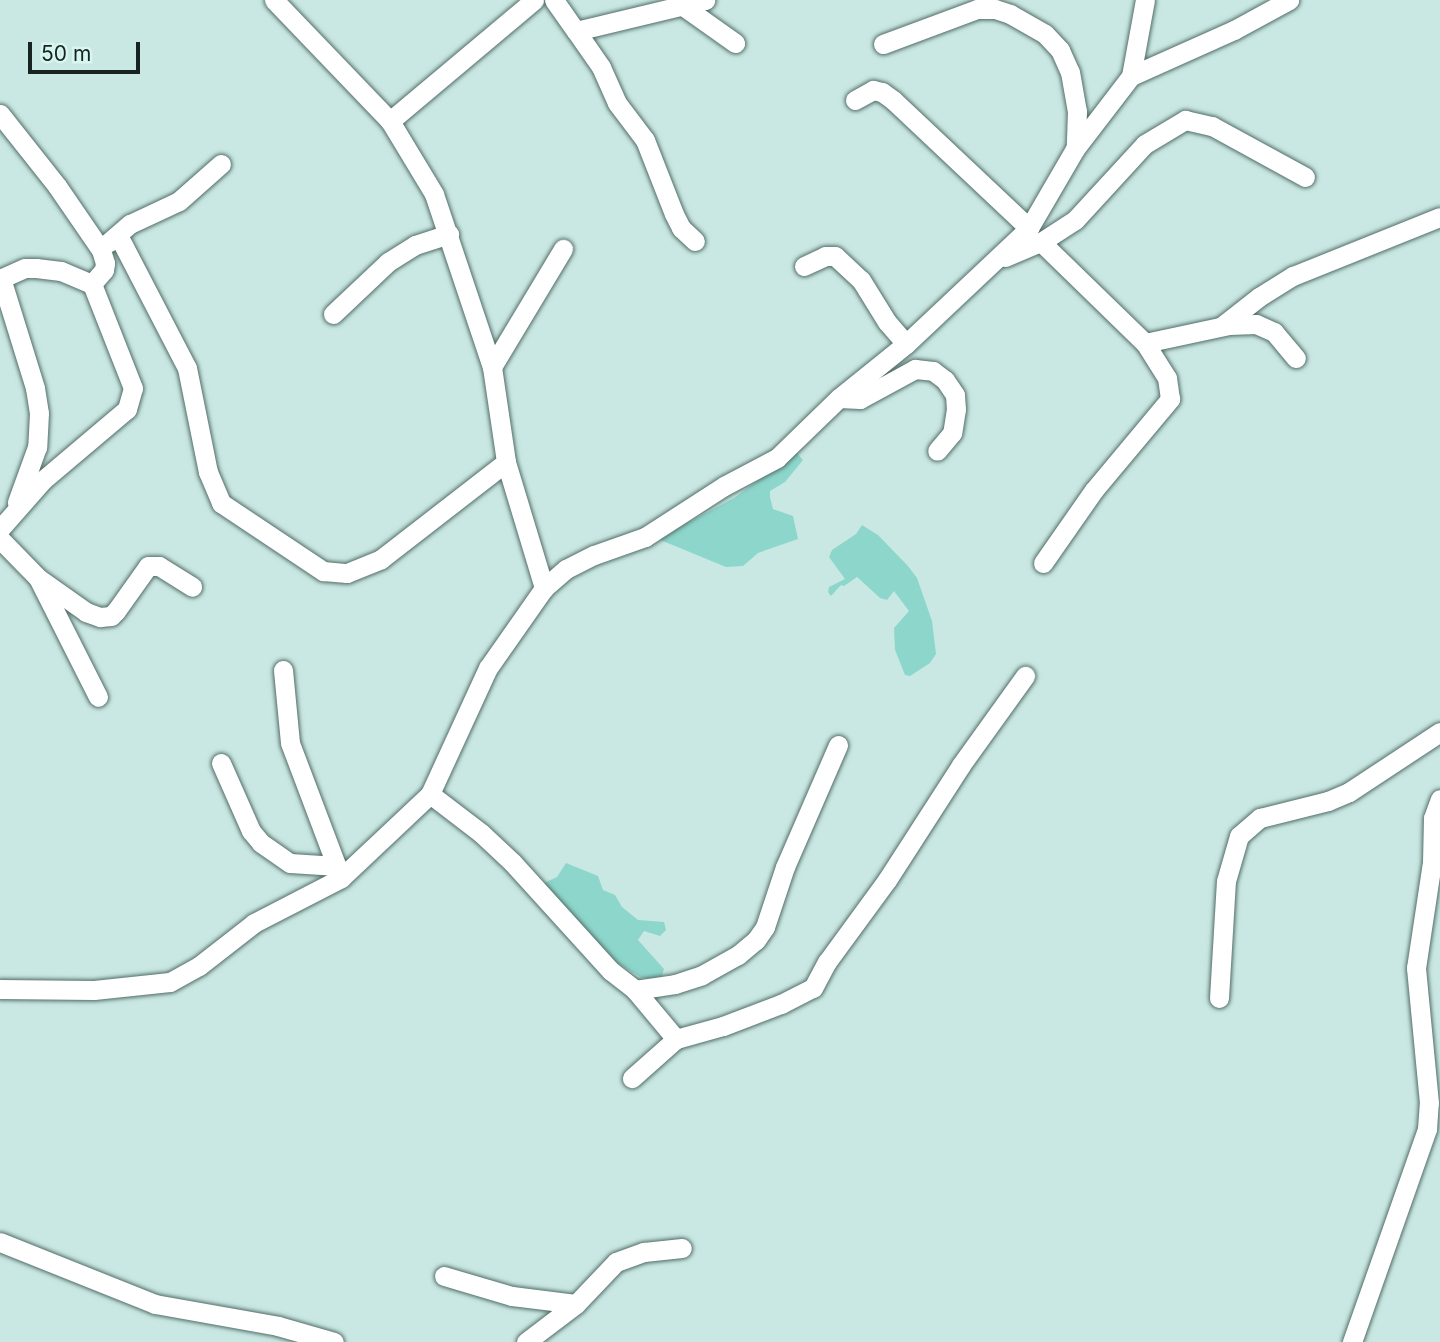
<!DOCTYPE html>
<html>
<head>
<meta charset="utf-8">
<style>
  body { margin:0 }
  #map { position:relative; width:1440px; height:1342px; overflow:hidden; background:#cae8e3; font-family:Inter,sans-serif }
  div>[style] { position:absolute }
  .green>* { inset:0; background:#8dd6cb }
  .roads { filter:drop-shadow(0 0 2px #526d69) drop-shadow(0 0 2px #526d69) }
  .minor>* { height:19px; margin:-9.5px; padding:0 9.5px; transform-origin:9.5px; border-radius:9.5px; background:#fff }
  span { translate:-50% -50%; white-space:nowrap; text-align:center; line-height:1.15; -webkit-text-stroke:5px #d7f6f0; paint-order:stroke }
  .scale { position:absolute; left:28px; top:42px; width:112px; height:32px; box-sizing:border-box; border:4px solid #182321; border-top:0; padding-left:9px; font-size:21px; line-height:24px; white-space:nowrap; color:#182321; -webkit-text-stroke:5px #d7f6f0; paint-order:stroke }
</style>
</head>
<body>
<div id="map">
  <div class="green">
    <i style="clip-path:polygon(793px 449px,803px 460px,785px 482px,770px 491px,770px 497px,773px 509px,793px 516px,798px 539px,758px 553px,743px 566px,726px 567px,658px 539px,734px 498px,777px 467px)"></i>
    <i style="clip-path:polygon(862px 525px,878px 535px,908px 566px,917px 578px,932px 621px,936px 654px,930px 663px,910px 676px,905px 675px,895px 650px,894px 628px,909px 611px,894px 591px,887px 600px,880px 598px,857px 577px,844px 586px,841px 585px,831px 596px,828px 592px,829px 587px,845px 579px,829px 557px,832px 550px,856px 534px)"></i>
    <i style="clip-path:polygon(566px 863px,598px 876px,603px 890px,615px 895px,622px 907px,638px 920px,664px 922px,666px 930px,660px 936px,644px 931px,638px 940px,664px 969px,661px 979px,642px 978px,611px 959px,544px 883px,557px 877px)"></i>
  </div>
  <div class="roads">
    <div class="minor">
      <i style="left:274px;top:0;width:168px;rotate:46.2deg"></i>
      <i style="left:390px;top:121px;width:85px;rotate:58.9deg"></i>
      <i style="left:434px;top:194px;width:182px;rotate:71.5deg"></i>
      <i style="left:492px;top:367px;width:96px;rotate:81.6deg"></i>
      <i style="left:506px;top:462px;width:132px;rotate:73.2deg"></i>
      <i style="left:554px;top:0;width:38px;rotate:55deg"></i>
      <i style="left:576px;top:31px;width:133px;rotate:-13.5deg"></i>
      <i style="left:683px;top:6px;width:64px;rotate:35.4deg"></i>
      <i style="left:576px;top:31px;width:44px;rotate:55.2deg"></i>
      <i style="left:601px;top:67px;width:39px;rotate:66deg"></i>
      <i style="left:617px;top:103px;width:46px;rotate:52.9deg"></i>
      <i style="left:645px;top:140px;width:79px;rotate:68.6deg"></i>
      <i style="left:674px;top:214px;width:16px;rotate:63deg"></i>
      <i style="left:681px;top:228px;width:19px;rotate:43deg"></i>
      <i style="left:883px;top:44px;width:100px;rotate:-20.4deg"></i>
      <i style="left:977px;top:9px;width:18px"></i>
      <i style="left:995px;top:9px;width:16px;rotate:18deg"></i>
      <i style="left:1010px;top:14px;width:40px;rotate:29.7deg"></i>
      <i style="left:1045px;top:34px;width:22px;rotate:47deg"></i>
      <i style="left:1060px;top:50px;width:24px;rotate:66deg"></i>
      <i style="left:1070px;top:72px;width:40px;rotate:80deg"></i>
      <i style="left:1077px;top:111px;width:37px;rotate:92deg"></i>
      <i style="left:1131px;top:76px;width:113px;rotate:-24.1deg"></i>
      <i style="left:1234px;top:30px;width:63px;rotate:-28.6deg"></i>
      <i style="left:855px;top:100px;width:21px;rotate:-29deg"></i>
      <i style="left:873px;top:90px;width:9px;rotate:13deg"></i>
      <i style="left:882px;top:92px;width:14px;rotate:36deg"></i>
      <i style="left:893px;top:100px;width:187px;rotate:43.3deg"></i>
      <i style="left:0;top:114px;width:92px;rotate:51.6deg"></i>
      <i style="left:57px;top:186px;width:78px;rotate:55.5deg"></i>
      <i style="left:101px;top:250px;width:14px;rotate:73deg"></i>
      <i style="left:105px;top:263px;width:7px;rotate:98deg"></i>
      <i style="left:104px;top:270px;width:18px;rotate:131deg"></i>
      <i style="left:390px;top:121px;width:188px;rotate:-40deg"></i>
      <i style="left:118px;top:235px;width:150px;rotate:62.6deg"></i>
      <i style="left:187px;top:368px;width:106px;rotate:78.6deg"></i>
      <i style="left:208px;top:472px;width:34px;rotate:67deg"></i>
      <i style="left:221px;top:503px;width:123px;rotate:33.7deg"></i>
      <i style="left:323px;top:571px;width:24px;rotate:5deg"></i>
      <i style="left:347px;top:573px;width:37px;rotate:-22deg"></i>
      <i style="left:381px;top:559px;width:158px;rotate:-37.8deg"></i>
      <i style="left:109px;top:242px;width:28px;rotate:-41deg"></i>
      <i style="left:130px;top:224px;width:54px;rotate:-25.1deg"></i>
      <i style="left:179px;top:201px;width:56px;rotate:-41.4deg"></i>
      <i style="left:1041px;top:242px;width:40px;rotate:-32.9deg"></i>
      <i style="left:1075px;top:220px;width:103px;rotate:-47.4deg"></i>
      <i style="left:1145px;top:144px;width:47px;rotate:-31deg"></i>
      <i style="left:1185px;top:120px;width:28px;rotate:13deg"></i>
      <i style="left:1212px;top:126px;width:106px;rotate:28.7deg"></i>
      <i style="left:1005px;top:257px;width:39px;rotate:-23deg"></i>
      <i style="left:1041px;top:242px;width:145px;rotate:44.2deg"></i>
      <i style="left:1145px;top:343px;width:86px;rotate:-12.1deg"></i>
      <i style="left:1229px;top:325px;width:27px;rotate:-2deg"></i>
      <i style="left:1256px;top:324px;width:20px;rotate:24deg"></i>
      <i style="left:1274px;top:332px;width:34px;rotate:50deg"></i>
      <i style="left:804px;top:266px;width:23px;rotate:-25deg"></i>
      <i style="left:825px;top:256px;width:10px"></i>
      <i style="left:835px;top:256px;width:35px;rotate:43deg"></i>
      <i style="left:861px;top:280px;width:49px;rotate:58.2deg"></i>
      <i style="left:887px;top:322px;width:29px;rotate:49deg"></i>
      <i style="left:1px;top:278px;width:115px;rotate:72.8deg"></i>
      <i style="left:35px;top:388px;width:25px;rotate:81deg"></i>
      <i style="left:39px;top:413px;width:34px;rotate:93deg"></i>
      <i style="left:37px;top:447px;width:59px;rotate:110deg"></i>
      <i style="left:0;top:279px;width:27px;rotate:-24deg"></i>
      <i style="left:25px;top:268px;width:11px"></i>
      <i style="left:36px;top:268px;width:25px;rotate:7deg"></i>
      <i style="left:61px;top:271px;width:34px;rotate:23deg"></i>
      <i style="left:92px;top:284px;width:112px;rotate:68.5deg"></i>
      <i style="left:133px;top:388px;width:22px;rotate:106deg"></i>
      <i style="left:127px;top:409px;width:110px;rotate:139.8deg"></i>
      <i style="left:43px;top:480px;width:65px;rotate:131.3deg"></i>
      <i style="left:333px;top:314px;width:76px;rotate:-43.4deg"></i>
      <i style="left:388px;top:262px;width:32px;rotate:-32deg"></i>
      <i style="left:415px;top:245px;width:36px;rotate:-18deg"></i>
      <i style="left:1222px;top:326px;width:47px;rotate:-38.1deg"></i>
      <i style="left:1259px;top:297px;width:40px;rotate:-32deg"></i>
      <i style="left:1293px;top:276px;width:158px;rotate:-21.9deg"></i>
      <i style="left:492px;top:367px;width:138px;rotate:-59deg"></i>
      <i style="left:839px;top:398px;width:21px;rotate:3deg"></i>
      <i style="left:860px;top:399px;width:63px;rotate:-28.6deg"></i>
      <i style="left:915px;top:369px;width:18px;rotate:6deg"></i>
      <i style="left:933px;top:371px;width:15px;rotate:37deg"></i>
      <i style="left:945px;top:380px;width:18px;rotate:56deg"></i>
      <i style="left:955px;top:395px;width:14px;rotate:86deg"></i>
      <i style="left:956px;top:409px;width:24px;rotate:99deg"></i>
      <i style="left:952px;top:433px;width:23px;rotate:130deg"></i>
      <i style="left:0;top:539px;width:54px;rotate:45.7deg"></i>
      <i style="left:38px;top:578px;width:133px;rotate:63.2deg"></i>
      <i style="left:1043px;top:563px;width:89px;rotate:-55.1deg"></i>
      <i style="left:1094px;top:490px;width:119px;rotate:-50.1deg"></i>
      <i style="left:1170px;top:399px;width:21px;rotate:-98deg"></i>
      <i style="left:1167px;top:378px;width:41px;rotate:-122.2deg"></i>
      <i style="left:38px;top:578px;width:59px;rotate:35.3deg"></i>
      <i style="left:86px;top:612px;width:15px;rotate:20deg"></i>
      <i style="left:100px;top:617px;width:11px;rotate:-5deg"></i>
      <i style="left:111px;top:616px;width:7px;rotate:-45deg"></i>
      <i style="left:116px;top:611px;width:55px;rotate:-54.6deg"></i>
      <i style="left:148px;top:566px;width:11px"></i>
      <i style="left:159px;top:566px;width:39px;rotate:32deg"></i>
      <i style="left:283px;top:670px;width:73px;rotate:84.5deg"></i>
      <i style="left:290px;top:743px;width:144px;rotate:69.3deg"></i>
      <i style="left:221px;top:763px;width:74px;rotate:66.2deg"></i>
      <i style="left:251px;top:831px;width:16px;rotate:50deg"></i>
      <i style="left:261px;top:843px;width:35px;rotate:35deg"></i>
      <i style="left:290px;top:863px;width:47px;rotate:3.7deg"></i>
      <i style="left:430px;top:794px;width:64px;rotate:37.4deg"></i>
      <i style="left:481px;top:833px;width:42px;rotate:43.1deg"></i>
      <i style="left:512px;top:862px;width:147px;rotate:47.8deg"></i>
      <i style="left:611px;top:971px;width:31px;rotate:38deg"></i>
      <i style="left:635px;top:990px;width:64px;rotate:50.1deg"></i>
      <i style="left:676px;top:1039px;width:59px;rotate:138.4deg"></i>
      <i style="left:0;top:989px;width:94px;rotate:0.6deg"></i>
      <i style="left:94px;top:990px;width:76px;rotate:-6deg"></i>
      <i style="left:170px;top:982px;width:33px;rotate:-29deg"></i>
      <i style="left:199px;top:966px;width:70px;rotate:-38deg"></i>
      <i style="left:254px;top:923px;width:98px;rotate:-27.3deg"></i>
      <i style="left:341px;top:878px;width:122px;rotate:-43.3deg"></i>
      <i style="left:430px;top:794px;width:139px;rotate:-65.3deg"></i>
      <i style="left:488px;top:668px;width:98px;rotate:-55deg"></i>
      <i style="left:544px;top:588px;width:29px;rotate:-41deg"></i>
      <i style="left:566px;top:569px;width:31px;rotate:-27deg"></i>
      <i style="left:594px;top:555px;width:54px;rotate:-19.4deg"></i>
      <i style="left:645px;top:537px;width:94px;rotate:-32.8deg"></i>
      <i style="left:724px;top:486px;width:60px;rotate:-27.8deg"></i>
      <i style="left:777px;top:458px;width:86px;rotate:-44.1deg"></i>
      <i style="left:839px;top:398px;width:86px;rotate:-38.9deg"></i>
      <i style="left:906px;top:344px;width:169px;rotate:-43.3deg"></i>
      <i style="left:1029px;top:228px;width:91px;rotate:-59.8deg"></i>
      <i style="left:1075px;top:149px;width:92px;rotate:-52.5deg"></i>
      <i style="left:1131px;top:76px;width:77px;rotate:-79.6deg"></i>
      <i style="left:635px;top:990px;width:40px;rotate:-8.5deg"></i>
      <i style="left:675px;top:984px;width:28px;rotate:-18deg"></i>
      <i style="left:702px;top:975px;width:41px;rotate:-29.1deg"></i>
      <i style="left:738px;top:955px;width:23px;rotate:-40deg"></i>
      <i style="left:756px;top:940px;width:16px;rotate:-55deg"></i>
      <i style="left:765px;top:927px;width:63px;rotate:-71.6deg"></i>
      <i style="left:785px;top:867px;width:133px;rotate:-66.5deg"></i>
      <i style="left:1219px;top:998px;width:117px;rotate:-86.6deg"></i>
      <i style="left:1226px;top:881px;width:47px;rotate:-73.9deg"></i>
      <i style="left:1239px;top:836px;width:28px;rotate:-41deg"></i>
      <i style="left:1260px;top:818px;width:70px;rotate:-14deg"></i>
      <i style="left:1328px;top:801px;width:23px;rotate:-23deg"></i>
      <i style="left:1349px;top:792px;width:109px;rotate:-33.4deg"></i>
      <i style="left:676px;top:1039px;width:49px;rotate:-15.5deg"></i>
      <i style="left:723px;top:1026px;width:62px;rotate:-20.8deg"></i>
      <i style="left:781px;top:1004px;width:36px;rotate:-27deg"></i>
      <i style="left:813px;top:988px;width:30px;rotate:-62deg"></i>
      <i style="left:827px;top:962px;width:102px;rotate:-53.8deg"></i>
      <i style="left:887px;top:880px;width:137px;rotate:-57.2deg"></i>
      <i style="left:961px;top:765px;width:110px;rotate:-54.3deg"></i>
      <i style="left:0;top:1242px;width:167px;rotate:21.8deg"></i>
      <i style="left:155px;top:1304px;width:125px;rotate:10.1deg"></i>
      <i style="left:278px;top:1326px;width:58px;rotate:15.9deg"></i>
      <i style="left:444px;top:1276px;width:71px;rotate:16.4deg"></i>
      <i style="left:512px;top:1296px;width:64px;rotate:7.1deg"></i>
      <i style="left:526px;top:1342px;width:63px;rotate:-37.2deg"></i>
      <i style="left:576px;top:1304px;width:58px;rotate:-46.4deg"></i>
      <i style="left:616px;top:1262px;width:30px;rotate:-20deg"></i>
      <i style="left:644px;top:1252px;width:38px;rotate:-6deg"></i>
      <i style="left:1352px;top:1342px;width:226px;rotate:-70.6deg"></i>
      <i style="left:1427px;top:1129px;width:26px;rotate:-86deg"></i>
      <i style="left:1429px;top:1103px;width:136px;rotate:-95.5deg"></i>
      <i style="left:1416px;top:968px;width:107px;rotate:-81.4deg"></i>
      <i style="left:1432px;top:862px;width:44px;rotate:-88.7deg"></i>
      <i style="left:1433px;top:818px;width:20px;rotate:-70deg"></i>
    </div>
  </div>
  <div class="scale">50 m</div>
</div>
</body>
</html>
